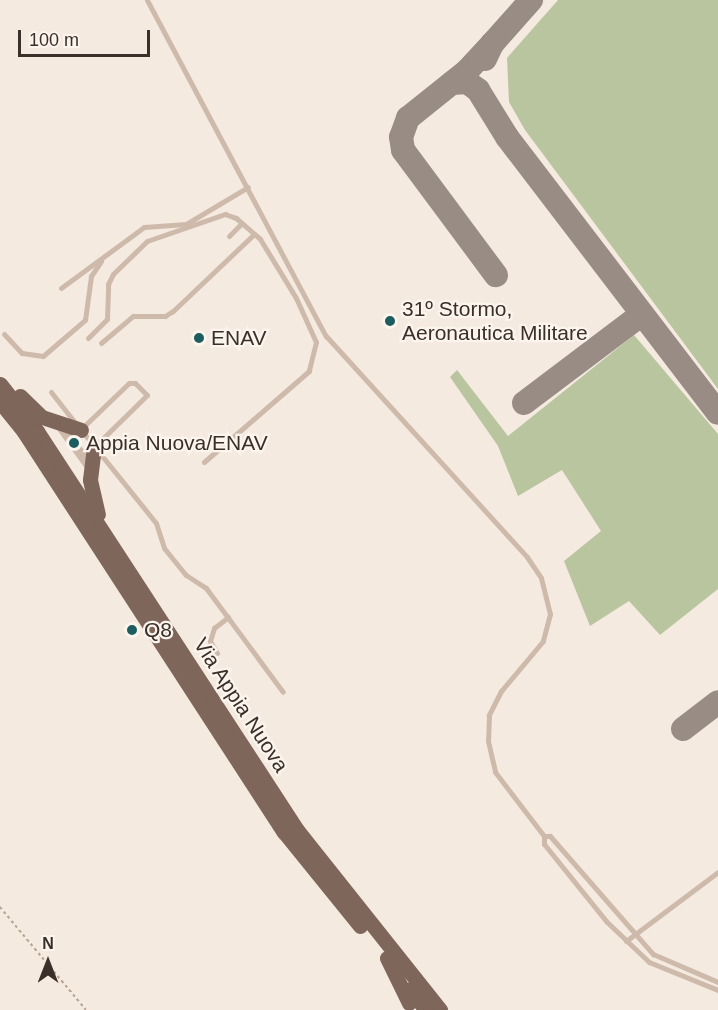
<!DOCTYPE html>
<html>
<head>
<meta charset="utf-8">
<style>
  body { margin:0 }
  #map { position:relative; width:718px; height:1010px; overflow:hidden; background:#f5eae0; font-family:Helvetica,sans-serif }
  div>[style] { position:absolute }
  .green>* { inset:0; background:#b9c59f }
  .taxiway>* { height:24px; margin:-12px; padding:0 12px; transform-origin:12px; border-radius:12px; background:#988c85 }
  .path>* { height:1.5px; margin-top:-0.75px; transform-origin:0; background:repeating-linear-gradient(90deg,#baa495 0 3px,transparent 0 6px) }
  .service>* { height:5px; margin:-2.5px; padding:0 2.5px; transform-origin:2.5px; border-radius:2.5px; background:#cebaab }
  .minor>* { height:10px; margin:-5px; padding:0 5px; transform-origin:5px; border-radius:5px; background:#cebaab }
  .primary>* { height:15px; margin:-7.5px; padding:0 7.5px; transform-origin:7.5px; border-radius:7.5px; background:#7e665b }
  .dots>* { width:16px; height:16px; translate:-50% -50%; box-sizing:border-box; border:3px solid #fbf5ed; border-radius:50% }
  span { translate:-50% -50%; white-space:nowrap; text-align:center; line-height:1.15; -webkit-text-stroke:4.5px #fbf5ed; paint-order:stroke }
  .poi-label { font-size:21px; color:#3b2f2a }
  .left { translate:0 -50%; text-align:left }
  .street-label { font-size:21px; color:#3b2f2a }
  .north { position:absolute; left:18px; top:932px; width:60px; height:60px; -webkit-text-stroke:4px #fbf5ed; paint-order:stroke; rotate:0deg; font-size:16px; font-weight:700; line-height:24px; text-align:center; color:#3b2f2a }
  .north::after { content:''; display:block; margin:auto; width:21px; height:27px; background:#3b2f2a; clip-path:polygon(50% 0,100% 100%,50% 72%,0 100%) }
  .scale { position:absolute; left:18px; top:30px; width:132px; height:27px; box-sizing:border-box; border:3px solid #3b2f2a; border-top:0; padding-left:8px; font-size:18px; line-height:21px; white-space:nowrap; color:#3b2f2a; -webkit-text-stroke:4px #fbf5ed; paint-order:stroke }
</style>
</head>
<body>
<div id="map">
  <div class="green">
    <i style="clip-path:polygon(558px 0,718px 0,718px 389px,525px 130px,509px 102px,507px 58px)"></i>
    <i style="clip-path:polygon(634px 335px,718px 434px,718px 589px,660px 635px,629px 601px,590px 626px,564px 561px,601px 531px,562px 470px,518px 496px,498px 446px,450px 377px,457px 370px,508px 436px)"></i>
  </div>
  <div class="taxiway">
    <i style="left:492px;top:44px;width:35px;rotate:133deg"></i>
    <i style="left:468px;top:70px;width:77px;rotate:141.3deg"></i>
    <i style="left:408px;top:118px;width:20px;rotate:110deg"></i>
    <i style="left:401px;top:137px;width:13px;rotate:81deg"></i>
    <i style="left:403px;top:150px;width:156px;rotate:53.4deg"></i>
    <i style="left:485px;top:59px;width:17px;rotate:-65deg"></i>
    <i style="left:492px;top:44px;width:59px;rotate:-48.4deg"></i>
    <i style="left:452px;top:83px;width:15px;rotate:-4deg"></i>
    <i style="left:467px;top:82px;width:14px;rotate:36deg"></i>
    <i style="left:478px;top:90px;width:55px;rotate:58.3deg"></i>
    <i style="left:507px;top:137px;width:347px;rotate:52.6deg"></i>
    <i style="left:524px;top:403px;width:143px;rotate:-37deg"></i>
    <i style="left:638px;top:317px;width:9px;rotate:21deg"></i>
    <i style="left:683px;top:729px;width:44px;rotate:-37.6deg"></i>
  </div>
  <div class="path">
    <i style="left:0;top:907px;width:134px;rotate:50.1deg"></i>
  </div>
  <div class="service">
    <i style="left:147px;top:0;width:381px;rotate:62deg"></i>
    <i style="left:326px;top:336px;width:299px;rotate:47.7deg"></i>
    <i style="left:527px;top:557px;width:25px;rotate:56deg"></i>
    <i style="left:541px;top:578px;width:37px;rotate:76deg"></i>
    <i style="left:550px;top:614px;width:28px;rotate:105deg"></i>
    <i style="left:543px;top:641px;width:65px;rotate:130deg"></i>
    <i style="left:501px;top:691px;width:27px;rotate:117deg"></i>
    <i style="left:489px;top:715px;width:26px;rotate:92deg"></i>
    <i style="left:488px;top:741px;width:32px;rotate:77deg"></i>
    <i style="left:495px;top:772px;width:81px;rotate:52.6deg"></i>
    <i style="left:544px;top:836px;width:6px"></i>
    <i style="left:550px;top:836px;width:157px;rotate:48.9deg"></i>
    <i style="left:653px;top:954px;width:71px;rotate:23.3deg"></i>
    <i style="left:229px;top:236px;width:18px;rotate:-45deg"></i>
    <i style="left:61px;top:288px;width:103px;rotate:-36.3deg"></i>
    <i style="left:144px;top:227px;width:42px;rotate:-4.1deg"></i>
    <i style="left:186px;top:224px;width:72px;rotate:-30.8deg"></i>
    <i style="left:4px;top:334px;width:26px;rotate:47deg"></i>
    <i style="left:22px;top:353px;width:21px;rotate:8deg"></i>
    <i style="left:43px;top:356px;width:55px;rotate:-40.6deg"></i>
    <i style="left:85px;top:320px;width:44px;rotate:-82.2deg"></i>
    <i style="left:91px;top:276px;width:18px;rotate:-56deg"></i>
    <i style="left:88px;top:338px;width:27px;rotate:-45deg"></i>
    <i style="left:107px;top:319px;width:35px;rotate:-88deg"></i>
    <i style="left:108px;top:284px;width:11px;rotate:-63deg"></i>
    <i style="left:113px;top:274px;width:47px;rotate:-44.1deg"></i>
    <i style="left:147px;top:241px;width:83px;rotate:-19.1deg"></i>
    <i style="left:225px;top:214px;width:12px;rotate:20deg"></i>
    <i style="left:236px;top:218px;width:32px;rotate:41deg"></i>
    <i style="left:260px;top:239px;width:69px;rotate:58.6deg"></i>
    <i style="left:296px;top:298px;width:48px;rotate:65.6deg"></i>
    <i style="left:316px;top:342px;width:30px;rotate:104deg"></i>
    <i style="left:309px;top:371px;width:139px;rotate:139.1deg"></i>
    <i style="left:101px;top:343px;width:42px;rotate:-40.2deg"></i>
    <i style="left:133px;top:316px;width:32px"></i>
    <i style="left:165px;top:316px;width:9px;rotate:-32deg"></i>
    <i style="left:173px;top:311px;width:112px;rotate:-43.5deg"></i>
    <i style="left:51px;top:392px;width:41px;rotate:52deg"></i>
    <i style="left:81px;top:429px;width:66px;rotate:-43.8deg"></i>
    <i style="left:129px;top:383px;width:6px"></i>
    <i style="left:135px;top:383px;width:17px;rotate:45deg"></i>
    <i style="left:147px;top:395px;width:71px;rotate:135.6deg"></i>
    <i style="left:82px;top:431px;width:118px;rotate:51.2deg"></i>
    <i style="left:156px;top:523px;width:26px;rotate:72deg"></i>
    <i style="left:164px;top:548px;width:35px;rotate:51deg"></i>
    <i style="left:186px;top:575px;width:24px;rotate:33deg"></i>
    <i style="left:206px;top:588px;width:129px;rotate:53.5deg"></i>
    <i style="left:217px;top:653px;width:14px;rotate:-120deg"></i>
    <i style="left:210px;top:641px;width:14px;rotate:-73deg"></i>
    <i style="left:214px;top:628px;width:18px;rotate:-38deg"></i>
    <i style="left:544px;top:836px;width:8px;rotate:90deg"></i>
    <i style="left:544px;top:844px;width:100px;rotate:51.1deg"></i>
    <i style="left:607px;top:922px;width:58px;rotate:43.6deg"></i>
    <i style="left:649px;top:962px;width:74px;rotate:22.1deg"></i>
    <i style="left:626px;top:941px;width:115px;rotate:-36.9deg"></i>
  </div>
  <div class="minor">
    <i style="left:59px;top:424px;width:54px;rotate:54deg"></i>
  </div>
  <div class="primary">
    <i style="left:0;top:384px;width:60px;rotate:51.8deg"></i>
    <i style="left:37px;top:431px;width:476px;rotate:56.9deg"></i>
    <i style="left:297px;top:830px;width:230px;rotate:51.5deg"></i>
    <i style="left:20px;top:396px;width:30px;rotate:44deg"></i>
    <i style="left:42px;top:417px;width:41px;rotate:18.4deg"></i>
    <i style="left:0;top:402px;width:38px;rotate:51deg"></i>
    <i style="left:24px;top:432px;width:477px;rotate:57deg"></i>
    <i style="left:284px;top:832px;width:121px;rotate:51deg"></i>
    <i style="left:94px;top:447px;width:33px;rotate:97deg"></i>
    <i style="left:90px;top:480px;width:35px;rotate:77deg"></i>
    <i style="left:387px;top:958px;width:50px;rotate:63.9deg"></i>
    <i style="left:410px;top:989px;width:26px;rotate:53deg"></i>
  </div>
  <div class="dots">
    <i style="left:390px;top:321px;background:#1d5d60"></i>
    <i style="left:199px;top:338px;background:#1d5d60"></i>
    <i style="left:74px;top:443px;background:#1d5d60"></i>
    <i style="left:132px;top:630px;background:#1d5d60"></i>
  </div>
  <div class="poi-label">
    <span class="left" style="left:402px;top:321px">31º Stormo,<br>Aeronautica Militare</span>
    <span class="left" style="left:211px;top:338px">ENAV</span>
    <span class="left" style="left:86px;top:443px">Appia Nuova/ENAV</span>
    <span class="left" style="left:144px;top:630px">Q8</span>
  </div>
  <div class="street-label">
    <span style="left:241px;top:705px;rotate:57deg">Via Appia Nuova</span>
  </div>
  <div class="north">N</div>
  <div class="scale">100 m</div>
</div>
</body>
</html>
